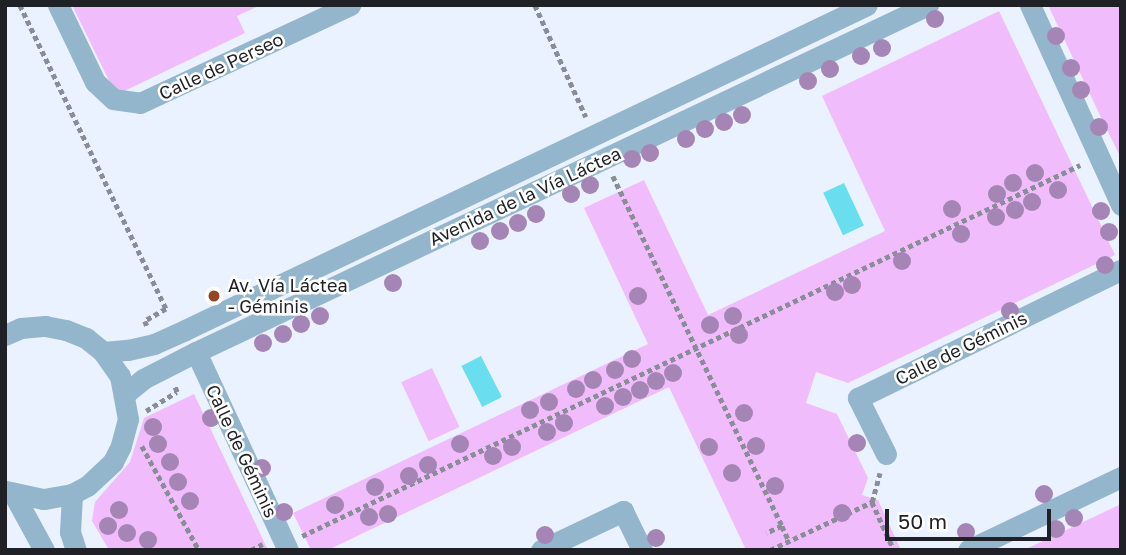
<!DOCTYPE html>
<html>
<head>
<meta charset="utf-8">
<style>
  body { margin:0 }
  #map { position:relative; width:1126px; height:555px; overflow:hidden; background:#ebf2ff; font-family:"Golos Text",sans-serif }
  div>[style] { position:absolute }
  .green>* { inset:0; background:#f1bcfb; transform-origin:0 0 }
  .water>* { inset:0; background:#69deee; transform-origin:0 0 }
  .path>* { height:4.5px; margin-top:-2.25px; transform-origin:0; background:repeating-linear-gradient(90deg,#898d97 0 5px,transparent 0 8.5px) }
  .minor>* { height:21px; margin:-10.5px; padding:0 10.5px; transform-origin:10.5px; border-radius:10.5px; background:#94b6cc }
  .trees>* { width:18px; height:18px; margin:-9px; border-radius:50%; background:#a585b5 }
  .dots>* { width:19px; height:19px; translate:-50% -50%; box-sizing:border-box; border:4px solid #fff; border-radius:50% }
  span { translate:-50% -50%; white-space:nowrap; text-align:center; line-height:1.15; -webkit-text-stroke:5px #fff; paint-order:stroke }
  .street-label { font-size:18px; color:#1f2126 }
  .poi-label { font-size:18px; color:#1f2126 }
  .left { translate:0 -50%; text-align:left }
  .frame { position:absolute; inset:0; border:7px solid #1f2126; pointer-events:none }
  .scale { position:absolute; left:885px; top:509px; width:166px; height:32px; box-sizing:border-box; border:4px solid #1f2126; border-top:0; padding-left:9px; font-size:21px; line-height:24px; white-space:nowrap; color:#1f2126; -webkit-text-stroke:5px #fff; paint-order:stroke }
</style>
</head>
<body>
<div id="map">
  <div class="green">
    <i style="clip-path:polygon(76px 5px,261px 5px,237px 16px,245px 33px,116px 95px,73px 7px)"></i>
    <i style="clip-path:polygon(1048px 5px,1121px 5px,1121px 158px,1105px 126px)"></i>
    <i style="clip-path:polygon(999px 11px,1115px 255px,848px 383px,816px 372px,806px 403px,837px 414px,868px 478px,862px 495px,878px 500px,901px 550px,746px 550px,669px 387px,328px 550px,311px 550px,293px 513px,648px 344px,584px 208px,644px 180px,708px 315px,885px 231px,822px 96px)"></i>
    <i style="left:432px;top:368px;width:65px;height:34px;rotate:65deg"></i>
    <i style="clip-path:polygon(194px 394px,268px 550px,109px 550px,92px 521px,95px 502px,130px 462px,144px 418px)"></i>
    <i style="clip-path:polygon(1121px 504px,1121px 548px,1117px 550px,1024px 550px)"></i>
  </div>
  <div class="water">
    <i style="left:844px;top:183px;width:47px;height:23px;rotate:65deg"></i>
    <i style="left:481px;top:356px;width:46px;height:22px;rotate:63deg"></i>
  </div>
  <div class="path">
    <i style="left:20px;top:5px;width:337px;rotate:64.3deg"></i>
    <i style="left:166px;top:309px;width:24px;rotate:150deg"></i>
    <i style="left:145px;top:321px;width:5px;rotate:68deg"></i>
    <i style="left:535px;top:5px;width:123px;rotate:65.5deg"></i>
    <i style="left:613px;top:176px;width:389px;rotate:64.2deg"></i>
    <i style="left:782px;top:526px;width:17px;rotate:155deg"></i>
    <i style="left:146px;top:411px;width:36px;rotate:-32deg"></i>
    <i style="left:177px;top:392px;width:8px;rotate:-113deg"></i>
    <i style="left:142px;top:446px;width:119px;rotate:61.3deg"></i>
    <i style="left:872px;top:502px;width:30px;rotate:-75deg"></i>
    <i style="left:782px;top:526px;width:17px;rotate:65deg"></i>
    <i style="left:302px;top:536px;width:862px;rotate:-25.49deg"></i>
    <i style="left:251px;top:550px;width:13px;rotate:-27deg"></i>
    <i style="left:770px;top:550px;width:113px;rotate:-25.2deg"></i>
    <i style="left:872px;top:502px;width:53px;rotate:65.4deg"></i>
  </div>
  <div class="minor">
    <i style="left:58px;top:5px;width:85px;rotate:64.3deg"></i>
    <i style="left:95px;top:82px;width:25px;rotate:43deg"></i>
    <i style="left:113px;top:99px;width:27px;rotate:8deg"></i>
    <i style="left:140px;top:103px;width:232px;rotate:-25deg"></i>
    <i style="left:1030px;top:5px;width:220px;rotate:65.5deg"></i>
    <i style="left:5px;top:335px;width:17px;rotate:-24deg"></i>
    <i style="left:21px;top:328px;width:24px;rotate:-5deg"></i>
    <i style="left:45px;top:326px;width:21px;rotate:11deg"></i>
    <i style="left:66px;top:330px;width:22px;rotate:22deg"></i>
    <i style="left:86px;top:338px;width:22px;rotate:39deg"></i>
    <i style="left:103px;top:352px;width:29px;rotate:55deg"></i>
    <i style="left:120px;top:376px;width:44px;rotate:79.5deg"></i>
    <i style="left:128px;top:419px;width:28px;rotate:105deg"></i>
    <i style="left:121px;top:446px;width:18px;rotate:117deg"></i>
    <i style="left:113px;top:462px;width:35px;rotate:137deg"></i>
    <i style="left:87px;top:486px;width:17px;rotate:152deg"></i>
    <i style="left:72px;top:494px;width:29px;rotate:170deg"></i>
    <i style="left:43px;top:499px;width:39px;rotate:-168deg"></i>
    <i style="left:103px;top:352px;width:25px;rotate:-5deg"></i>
    <i style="left:128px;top:350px;width:27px;rotate:-13deg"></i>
    <i style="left:154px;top:344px;width:34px;rotate:-24deg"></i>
    <i style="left:185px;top:330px;width:755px;rotate:-25.48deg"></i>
    <i style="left:196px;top:352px;width:218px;rotate:65.1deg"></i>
    <i style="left:126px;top:393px;width:22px;rotate:-39deg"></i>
    <i style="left:143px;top:379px;width:59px;rotate:-27deg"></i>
    <i style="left:196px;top:352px;width:810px;rotate:-25.36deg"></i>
    <i style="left:886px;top:454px;width:63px;rotate:-116.6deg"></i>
    <i style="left:858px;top:398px;width:292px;rotate:-26deg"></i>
    <i style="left:72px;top:494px;width:38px;rotate:93deg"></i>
    <i style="left:70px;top:532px;width:19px;rotate:72deg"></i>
    <i style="left:14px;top:495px;width:63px;rotate:61.4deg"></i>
    <i style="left:541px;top:550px;width:91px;rotate:-25.4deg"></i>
    <i style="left:623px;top:511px;width:43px;rotate:64deg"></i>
    <i style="left:968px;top:550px;width:170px;rotate:-25.5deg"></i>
  </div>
  <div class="trees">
    <i style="left:935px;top:19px"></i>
    <i style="left:1056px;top:36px"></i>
    <i style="left:882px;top:48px"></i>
    <i style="left:861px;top:56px"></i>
    <i style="left:1071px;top:68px"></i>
    <i style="left:830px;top:69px"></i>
    <i style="left:808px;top:81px"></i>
    <i style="left:1081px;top:90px"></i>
    <i style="left:742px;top:115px"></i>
    <i style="left:724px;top:122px"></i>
    <i style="left:1099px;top:127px"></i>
    <i style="left:705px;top:129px"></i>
    <i style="left:686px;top:139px"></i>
    <i style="left:650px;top:153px"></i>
    <i style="left:632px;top:159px"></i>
    <i style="left:1035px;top:173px"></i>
    <i style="left:1013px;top:183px"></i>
    <i style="left:590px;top:185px"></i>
    <i style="left:1058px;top:190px"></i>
    <i style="left:571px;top:194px"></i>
    <i style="left:997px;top:194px"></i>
    <i style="left:1032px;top:202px"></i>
    <i style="left:952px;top:209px"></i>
    <i style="left:1015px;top:210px"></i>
    <i style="left:1101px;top:211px"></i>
    <i style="left:536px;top:214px"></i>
    <i style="left:996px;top:217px"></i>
    <i style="left:518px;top:223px"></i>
    <i style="left:500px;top:231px"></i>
    <i style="left:1109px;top:232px"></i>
    <i style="left:961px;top:234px"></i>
    <i style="left:480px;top:241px"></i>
    <i style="left:902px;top:261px"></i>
    <i style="left:1105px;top:265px"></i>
    <i style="left:393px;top:283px"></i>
    <i style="left:852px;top:285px"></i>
    <i style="left:835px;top:292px"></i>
    <i style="left:638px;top:296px"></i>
    <i style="left:1010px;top:311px"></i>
    <i style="left:320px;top:316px"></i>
    <i style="left:733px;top:316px"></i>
    <i style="left:301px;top:324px"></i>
    <i style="left:710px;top:325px"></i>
    <i style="left:283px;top:334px"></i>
    <i style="left:739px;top:335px"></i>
    <i style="left:263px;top:343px"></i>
    <i style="left:632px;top:359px"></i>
    <i style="left:615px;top:370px"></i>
    <i style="left:673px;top:373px"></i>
    <i style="left:593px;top:380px"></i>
    <i style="left:656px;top:381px"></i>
    <i style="left:576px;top:389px"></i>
    <i style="left:640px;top:390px"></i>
    <i style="left:623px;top:397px"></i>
    <i style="left:549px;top:402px"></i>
    <i style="left:605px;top:406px"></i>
    <i style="left:530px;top:410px"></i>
    <i style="left:744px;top:413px"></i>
    <i style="left:211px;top:418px"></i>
    <i style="left:564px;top:423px"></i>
    <i style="left:153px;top:427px"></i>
    <i style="left:547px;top:432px"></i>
    <i style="left:857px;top:443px"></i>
    <i style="left:158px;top:444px"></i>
    <i style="left:460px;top:444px"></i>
    <i style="left:756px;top:446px"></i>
    <i style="left:512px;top:447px"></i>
    <i style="left:709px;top:447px"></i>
    <i style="left:493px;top:456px"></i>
    <i style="left:170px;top:462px"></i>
    <i style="left:428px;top:465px"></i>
    <i style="left:262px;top:468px"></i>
    <i style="left:732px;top:473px"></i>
    <i style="left:409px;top:476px"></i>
    <i style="left:178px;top:482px"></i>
    <i style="left:775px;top:486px"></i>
    <i style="left:375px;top:487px"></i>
    <i style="left:1044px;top:494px"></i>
    <i style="left:190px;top:501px"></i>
    <i style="left:335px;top:505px"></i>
    <i style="left:119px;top:510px"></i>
    <i style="left:284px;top:512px"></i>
    <i style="left:842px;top:513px"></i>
    <i style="left:388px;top:514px"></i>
    <i style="left:369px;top:517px"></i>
    <i style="left:1074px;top:518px"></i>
    <i style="left:108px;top:526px"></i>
    <i style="left:1056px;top:529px"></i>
    <i style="left:966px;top:532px"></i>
    <i style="left:127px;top:533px"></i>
    <i style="left:545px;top:535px"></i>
    <i style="left:656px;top:538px"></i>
    <i style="left:148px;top:540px"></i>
  </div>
  <div class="dots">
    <i style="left:214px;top:296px;background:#8f4823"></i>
  </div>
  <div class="street-label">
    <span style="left:221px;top:66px;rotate:-25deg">Calle de Perseo</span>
    <span style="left:525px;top:196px;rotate:-25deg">Avenida de la Vía Láctea</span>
    <span style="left:961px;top:348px;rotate:-26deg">Calle de Géminis</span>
    <span style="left:242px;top:451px;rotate:65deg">Calle de Géminis</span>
  </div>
  <div class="poi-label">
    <span class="left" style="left:228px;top:296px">Av. Vía Láctea<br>- Géminis</span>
  </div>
  <div class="frame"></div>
  <div class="scale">50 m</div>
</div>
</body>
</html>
